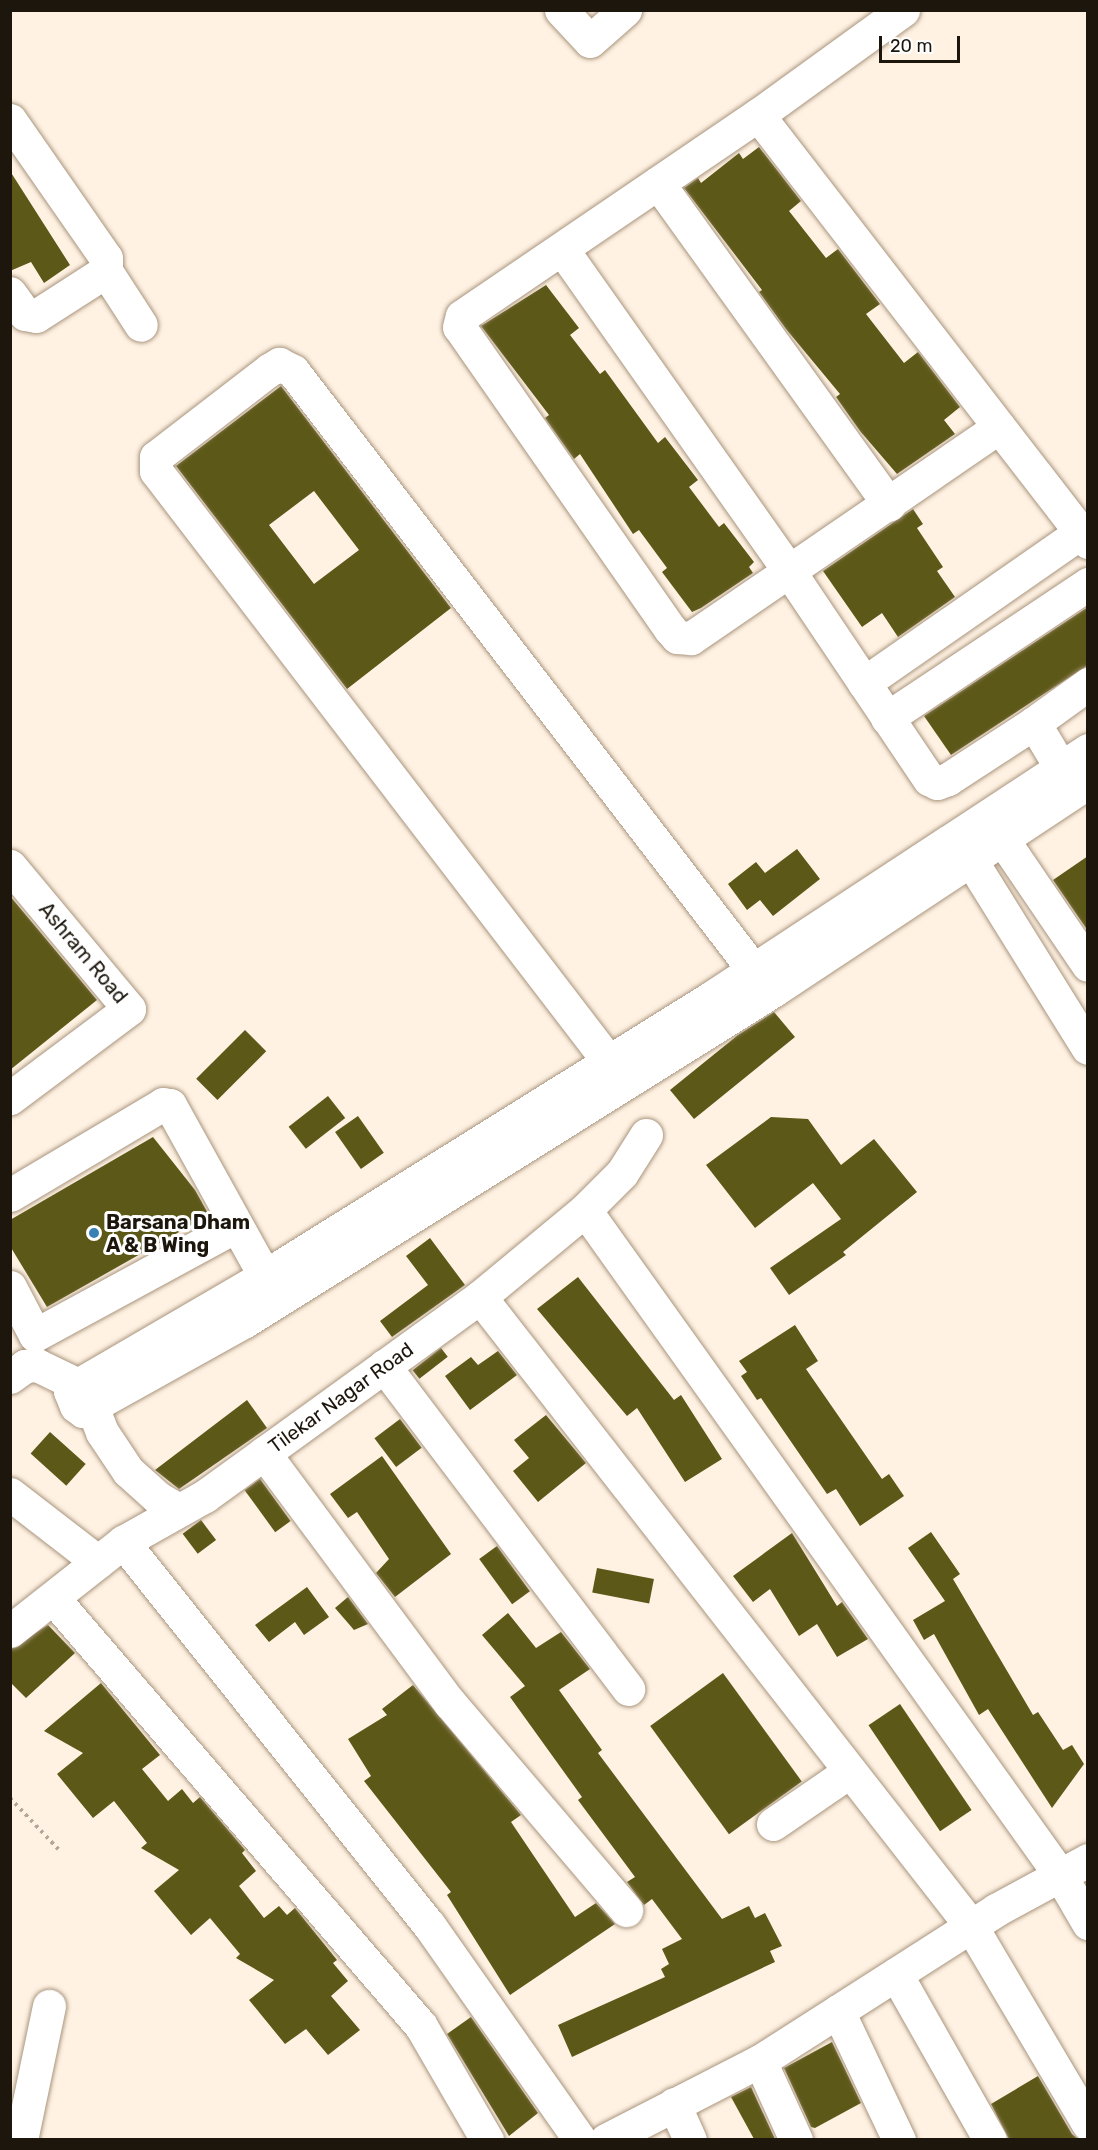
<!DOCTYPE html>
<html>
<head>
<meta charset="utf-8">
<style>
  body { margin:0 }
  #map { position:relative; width:1098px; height:2150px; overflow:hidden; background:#fff2e3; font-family:Rubik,sans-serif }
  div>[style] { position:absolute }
  .building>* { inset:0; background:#5c5818; transform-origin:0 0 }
  .path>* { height:4px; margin-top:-2px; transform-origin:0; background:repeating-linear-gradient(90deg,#b2a79a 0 3px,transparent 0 7.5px) }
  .roads { filter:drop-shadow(0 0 2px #a9957e) drop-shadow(0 0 2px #a9957e) }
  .minor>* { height:33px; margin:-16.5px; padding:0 16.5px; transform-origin:16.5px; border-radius:16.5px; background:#fff }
  .dots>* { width:16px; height:16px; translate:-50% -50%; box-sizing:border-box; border:3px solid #fff; border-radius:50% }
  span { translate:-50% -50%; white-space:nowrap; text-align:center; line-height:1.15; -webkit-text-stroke:6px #fff; paint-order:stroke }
  .street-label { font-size:20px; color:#1d160d }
  .poi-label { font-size:20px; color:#1d160d; font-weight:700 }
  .left { translate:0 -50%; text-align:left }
  .frame { position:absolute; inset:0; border:12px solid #1d160d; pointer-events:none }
  .scale { position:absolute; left:879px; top:36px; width:81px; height:27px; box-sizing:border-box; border:3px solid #1d160d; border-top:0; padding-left:8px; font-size:18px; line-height:21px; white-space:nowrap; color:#1d160d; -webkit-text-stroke:4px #fff; paint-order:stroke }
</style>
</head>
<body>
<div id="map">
  <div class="building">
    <i style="clip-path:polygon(759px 147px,801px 201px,789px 211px,826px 258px,838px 249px,880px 304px,866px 314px,904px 363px,918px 352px,960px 407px,944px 420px,955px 434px,897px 474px,860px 431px,836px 397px,840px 394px,786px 329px,759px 292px,762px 290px,684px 188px,698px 178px,701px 183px,739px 153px,743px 159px)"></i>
    <i style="clip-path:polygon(10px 171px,70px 265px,44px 283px,31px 262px,10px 271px)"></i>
    <i style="clip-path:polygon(546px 285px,579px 328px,570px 335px,600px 374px,605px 370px,658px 443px,665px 437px,698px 480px,689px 487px,719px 527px,724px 523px,754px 562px,749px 567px,753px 573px,701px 608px,692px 612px,662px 572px,667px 568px,639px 530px,633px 534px,580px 454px,574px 459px,545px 418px,549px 415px,481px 326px)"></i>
    <i style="clip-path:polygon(evenodd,281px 386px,451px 608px,347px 689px,176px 466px,281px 386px,314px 491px,359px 550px,314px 584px,269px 525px,314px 491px)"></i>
    <i style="clip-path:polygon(913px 509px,923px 524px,917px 528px,943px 567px,937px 571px,955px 597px,898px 637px,882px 613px,862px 627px,823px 571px)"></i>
    <i style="clip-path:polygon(1088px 607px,1088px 665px,951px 755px,924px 716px)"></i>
    <i style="clip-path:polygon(797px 849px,820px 879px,773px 916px,760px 900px,747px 910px,728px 884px,756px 862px,765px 873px)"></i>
    <i style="clip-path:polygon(1088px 856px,1088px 931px,1053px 880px)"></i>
    <i style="clip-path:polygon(10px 896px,97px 1000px,10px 1070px)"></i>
    <i style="clip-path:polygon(774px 1012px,795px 1037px,694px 1119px,670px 1090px,738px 1035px)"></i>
    <i style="left:245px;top:1030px;width:30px;height:69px;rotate:45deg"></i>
    <i style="left:328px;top:1096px;width:28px;height:50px;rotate:52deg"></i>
    <i style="left:358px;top:1116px;width:45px;height:28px;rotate:55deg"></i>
    <i style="clip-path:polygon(771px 1117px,808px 1119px,841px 1165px,874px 1139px,917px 1192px,843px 1252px,846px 1255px,789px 1295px,770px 1268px,841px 1219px,813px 1183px,755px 1228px,706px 1165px)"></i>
    <i style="clip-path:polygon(153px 1137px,195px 1190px,209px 1215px,47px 1307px,10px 1246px,10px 1220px)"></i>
    <i style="clip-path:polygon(430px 1238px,465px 1285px,392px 1337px,380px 1321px,428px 1285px,406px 1256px)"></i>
    <i style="clip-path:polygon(578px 1277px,674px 1400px,681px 1395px,722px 1459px,685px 1482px,637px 1408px,627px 1416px,537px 1309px)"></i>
    <i style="clip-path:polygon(795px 1325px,818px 1361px,806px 1369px,882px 1479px,889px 1474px,904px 1496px,860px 1526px,836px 1489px,827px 1494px,761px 1398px,757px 1400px,741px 1376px,747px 1372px,739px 1361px)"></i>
    <i style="left:441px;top:1348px;width:11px;height:36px;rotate:52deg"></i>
    <i style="clip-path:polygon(498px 1351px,517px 1375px,470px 1410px,445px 1376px,471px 1357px,478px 1365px)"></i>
    <i style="clip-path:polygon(247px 1400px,267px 1428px,179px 1489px,155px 1470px)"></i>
    <i style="clip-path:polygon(546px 1415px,586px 1463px,538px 1502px,513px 1471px,529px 1458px,514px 1440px)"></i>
    <i style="left:400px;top:1419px;width:36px;height:32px;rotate:53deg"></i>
    <i style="left:50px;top:1432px;width:48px;height:29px;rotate:42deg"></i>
    <i style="clip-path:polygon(382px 1456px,451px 1554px,395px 1597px,376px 1573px,389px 1559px,357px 1512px,348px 1518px,330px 1494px)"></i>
    <i style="left:260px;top:1479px;width:52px;height:19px;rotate:54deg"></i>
    <i style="left:201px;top:1520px;width:25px;height:23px;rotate:53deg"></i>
    <i style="clip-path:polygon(931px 1532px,960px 1574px,953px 1579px,1033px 1715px,1038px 1712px,1063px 1750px,1072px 1745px,1084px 1764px,1052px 1808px,988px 1709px,979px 1715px,934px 1634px,924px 1640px,913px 1620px,945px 1601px,908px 1548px)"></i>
    <i style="clip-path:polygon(792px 1533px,837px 1606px,842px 1602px,868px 1639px,837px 1657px,817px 1624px,799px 1636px,770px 1589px,753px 1602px,733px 1576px)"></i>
    <i style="left:497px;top:1546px;width:56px;height:22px;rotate:54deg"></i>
    <i style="left:597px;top:1568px;width:58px;height:25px;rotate:11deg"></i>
    <i style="clip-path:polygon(307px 1587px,329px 1617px,304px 1635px,295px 1622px,269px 1642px,255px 1625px)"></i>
    <i style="clip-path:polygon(348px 1597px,368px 1624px,354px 1630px,335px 1608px)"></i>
    <i style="clip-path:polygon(508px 1613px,536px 1648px,561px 1632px,590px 1669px,559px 1690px,602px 1750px,598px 1753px,722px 1919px,749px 1906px,755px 1918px,765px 1913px,782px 1946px,770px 1951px,775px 1962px,572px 2057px,558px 2025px,665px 1977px,661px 1969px,669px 1964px,662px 1949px,682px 1939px,652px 1899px,644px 1905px,627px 1882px,635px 1877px,578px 1800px,582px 1797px,510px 1697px,525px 1686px,482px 1635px)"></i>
    <i style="clip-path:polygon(48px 1625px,75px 1653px,26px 1698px,10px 1682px,10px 1649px)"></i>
    <i style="left:723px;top:1673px;width:134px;height:90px;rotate:54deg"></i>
    <i style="clip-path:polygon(101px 1683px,160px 1755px,142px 1769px,168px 1801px,182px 1789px,193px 1803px,200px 1797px,245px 1850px,242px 1853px,256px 1871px,239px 1886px,264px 1918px,279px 1906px,287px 1915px,295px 1908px,337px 1960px,333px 1963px,348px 1981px,331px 1996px,360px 2030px,328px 2055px,306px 2029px,285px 2044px,249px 2000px,274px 1980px,236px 1958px,240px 1954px,210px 1918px,191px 1935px,154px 1891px,179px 1870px,141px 1848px,147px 1843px,114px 1801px,93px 1818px,57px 1774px,83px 1753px,44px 1731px)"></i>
    <i style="clip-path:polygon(413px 1685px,521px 1815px,511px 1822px,575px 1917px,596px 1903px,615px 1924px,510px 1995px,447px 1895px,451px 1892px,364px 1781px,371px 1776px,348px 1739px,387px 1715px,382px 1709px)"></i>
    <i style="left:900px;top:1704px;width:128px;height:38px;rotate:56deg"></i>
    <i style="clip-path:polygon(471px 2017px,538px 2113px,509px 2136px,447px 2034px)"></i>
    <i style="clip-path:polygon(832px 2042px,861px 2103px,815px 2128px,811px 2127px,784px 2068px)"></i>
    <i style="clip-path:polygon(1038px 2076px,1072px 2134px,1078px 2139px,1009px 2139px,991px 2104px)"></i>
    <i style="clip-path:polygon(751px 2087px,775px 2139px,754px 2139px,731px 2097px)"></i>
  </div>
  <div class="path">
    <i style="left:10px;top:1798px;width:74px;rotate:46.6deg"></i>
  </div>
  <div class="roads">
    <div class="minor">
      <i style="left:561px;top:10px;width:42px;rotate:46.9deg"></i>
      <i style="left:590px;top:41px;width:47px;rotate:-41.5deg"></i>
      <i style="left:903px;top:10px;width:179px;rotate:144.1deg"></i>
      <i style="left:758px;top:115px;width:540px;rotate:52.3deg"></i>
      <i style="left:10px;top:120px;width:168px;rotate:55.2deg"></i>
      <i style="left:106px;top:258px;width:13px;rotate:90deg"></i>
      <i style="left:106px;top:271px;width:83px;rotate:147.3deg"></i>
      <i style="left:36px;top:316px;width:11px;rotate:-170deg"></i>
      <i style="left:25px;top:314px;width:26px;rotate:-126deg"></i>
      <i style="left:658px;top:183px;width:396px;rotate:54.3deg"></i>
      <i style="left:562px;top:249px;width:394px;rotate:54.8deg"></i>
      <i style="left:789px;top:571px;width:119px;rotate:145.6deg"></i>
      <i style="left:691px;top:638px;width:14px;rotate:-176deg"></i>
      <i style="left:677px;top:637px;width:11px;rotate:-131deg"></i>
      <i style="left:670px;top:629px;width:368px;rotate:-124.9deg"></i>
      <i style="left:459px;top:327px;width:11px;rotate:-75deg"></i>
      <i style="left:462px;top:316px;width:358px;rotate:-34.2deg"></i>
      <i style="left:106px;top:271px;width:64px;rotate:57.1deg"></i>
      <i style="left:999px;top:427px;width:255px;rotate:145.6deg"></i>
      <i style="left:789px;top:571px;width:251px;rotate:56.1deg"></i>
      <i style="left:929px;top:779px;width:9px;rotate:27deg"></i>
      <i style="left:937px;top:783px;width:12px;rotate:-20deg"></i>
      <i style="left:948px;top:779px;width:103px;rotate:-33.1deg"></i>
      <i style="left:1034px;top:723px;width:52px;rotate:59deg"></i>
      <i style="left:864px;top:683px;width:263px;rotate:-34.8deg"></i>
      <i style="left:887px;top:718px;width:242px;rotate:-33.7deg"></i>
      <i style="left:1034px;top:723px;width:67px;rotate:-35.8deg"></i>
      <i style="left:1088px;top:750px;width:453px;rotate:146.7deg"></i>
      <i style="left:709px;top:999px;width:523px;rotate:148.04deg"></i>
      <i style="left:265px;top:1276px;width:216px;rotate:149.8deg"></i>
      <i style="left:78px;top:1385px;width:10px;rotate:143deg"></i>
      <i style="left:70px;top:1391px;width:16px;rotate:68deg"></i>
      <i style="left:76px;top:1406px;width:9px;rotate:36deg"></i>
      <i style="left:83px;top:1411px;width:185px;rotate:-29.1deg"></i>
      <i style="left:245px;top:1321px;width:624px;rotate:-32.03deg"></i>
      <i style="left:774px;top:990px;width:377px;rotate:-33.5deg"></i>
      <i style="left:1003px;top:840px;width:151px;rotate:55.8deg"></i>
      <i style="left:972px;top:862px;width:219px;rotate:58.1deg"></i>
      <i style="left:10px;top:866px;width:186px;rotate:50.2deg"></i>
      <i style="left:129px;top:1009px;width:149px;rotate:143.2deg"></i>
      <i style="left:622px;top:1079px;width:766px;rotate:-127.47deg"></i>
      <i style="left:156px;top:471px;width:14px;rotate:-90deg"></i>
      <i style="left:156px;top:457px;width:143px;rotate:-37.6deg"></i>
      <i style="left:269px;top:370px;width:12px;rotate:-31deg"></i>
      <i style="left:279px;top:364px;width:16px;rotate:27deg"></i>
      <i style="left:293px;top:371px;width:776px;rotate:52.44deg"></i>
      <i style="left:10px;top:1195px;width:178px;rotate:-30.7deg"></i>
      <i style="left:163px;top:1104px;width:7px;rotate:8deg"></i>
      <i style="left:170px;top:1105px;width:218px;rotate:61deg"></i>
      <i style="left:585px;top:1210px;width:817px;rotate:54.46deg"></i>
      <i style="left:1060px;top:1875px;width:56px;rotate:59.7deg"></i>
      <i style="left:10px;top:1287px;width:54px;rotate:62.5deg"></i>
      <i style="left:35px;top:1335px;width:229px;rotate:-28.5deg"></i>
      <i style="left:480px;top:1297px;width:798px;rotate:52.02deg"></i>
      <i style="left:971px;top:1926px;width:230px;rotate:59.4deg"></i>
      <i style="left:384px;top:1366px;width:405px;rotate:52.9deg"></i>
      <i style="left:10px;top:1377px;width:19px;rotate:-36deg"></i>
      <i style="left:25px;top:1366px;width:12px;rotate:-5deg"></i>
      <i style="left:37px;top:1365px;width:46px;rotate:26deg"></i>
      <i style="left:92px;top:1406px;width:28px;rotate:69deg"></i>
      <i style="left:102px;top:1432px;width:47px;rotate:56.3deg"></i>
      <i style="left:128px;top:1471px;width:40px;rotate:42deg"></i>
      <i style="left:158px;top:1498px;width:22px;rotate:30deg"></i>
      <i style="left:264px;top:1453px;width:312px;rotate:53.4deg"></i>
      <i style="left:450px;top:1703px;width:272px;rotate:49.6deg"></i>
      <i style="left:10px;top:1494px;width:111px;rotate:37.7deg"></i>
      <i style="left:123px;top:1542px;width:490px;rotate:51.4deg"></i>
      <i style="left:429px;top:1925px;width:263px;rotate:54.9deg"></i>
      <i style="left:53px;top:1598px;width:564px;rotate:49.31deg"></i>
      <i style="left:421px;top:2026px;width:132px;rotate:59.9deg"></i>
      <i style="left:10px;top:1631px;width:144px;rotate:-38.2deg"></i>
      <i style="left:123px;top:1542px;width:94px;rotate:-29.3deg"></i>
      <i style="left:205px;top:1496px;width:339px;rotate:-35.9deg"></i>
      <i style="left:480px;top:1297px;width:136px;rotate:-39.6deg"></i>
      <i style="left:585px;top:1210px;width:52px;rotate:-45deg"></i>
      <i style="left:622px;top:1173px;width:45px;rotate:-57.7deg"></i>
      <i style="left:773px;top:1824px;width:93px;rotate:-34.5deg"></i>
      <i style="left:896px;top:1974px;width:191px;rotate:60.5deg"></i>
      <i style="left:838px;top:2011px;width:143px;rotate:64.7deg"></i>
      <i style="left:760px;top:2061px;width:87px;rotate:65.5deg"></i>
      <i style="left:674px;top:2104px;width:39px;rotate:66deg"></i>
      <i style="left:21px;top:2140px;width:137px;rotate:-78.2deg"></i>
      <i style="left:606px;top:2140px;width:173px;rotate:-27.2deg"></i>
      <i style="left:760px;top:2061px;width:280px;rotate:-32.6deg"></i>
      <i style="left:996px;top:1910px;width:105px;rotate:-28.5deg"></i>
    </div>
  </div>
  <div class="dots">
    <i style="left:94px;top:1233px;background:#3881b5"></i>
  </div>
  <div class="street-label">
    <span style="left:83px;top:953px;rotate:50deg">Ashram Road</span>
    <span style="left:341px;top:1398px;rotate:-36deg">Tilekar Nagar Road</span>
  </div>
  <div class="poi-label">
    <span class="left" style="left:106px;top:1234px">Barsana Dham<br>A &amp; B Wing</span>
  </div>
  <div class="frame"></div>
  <div class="scale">20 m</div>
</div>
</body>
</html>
